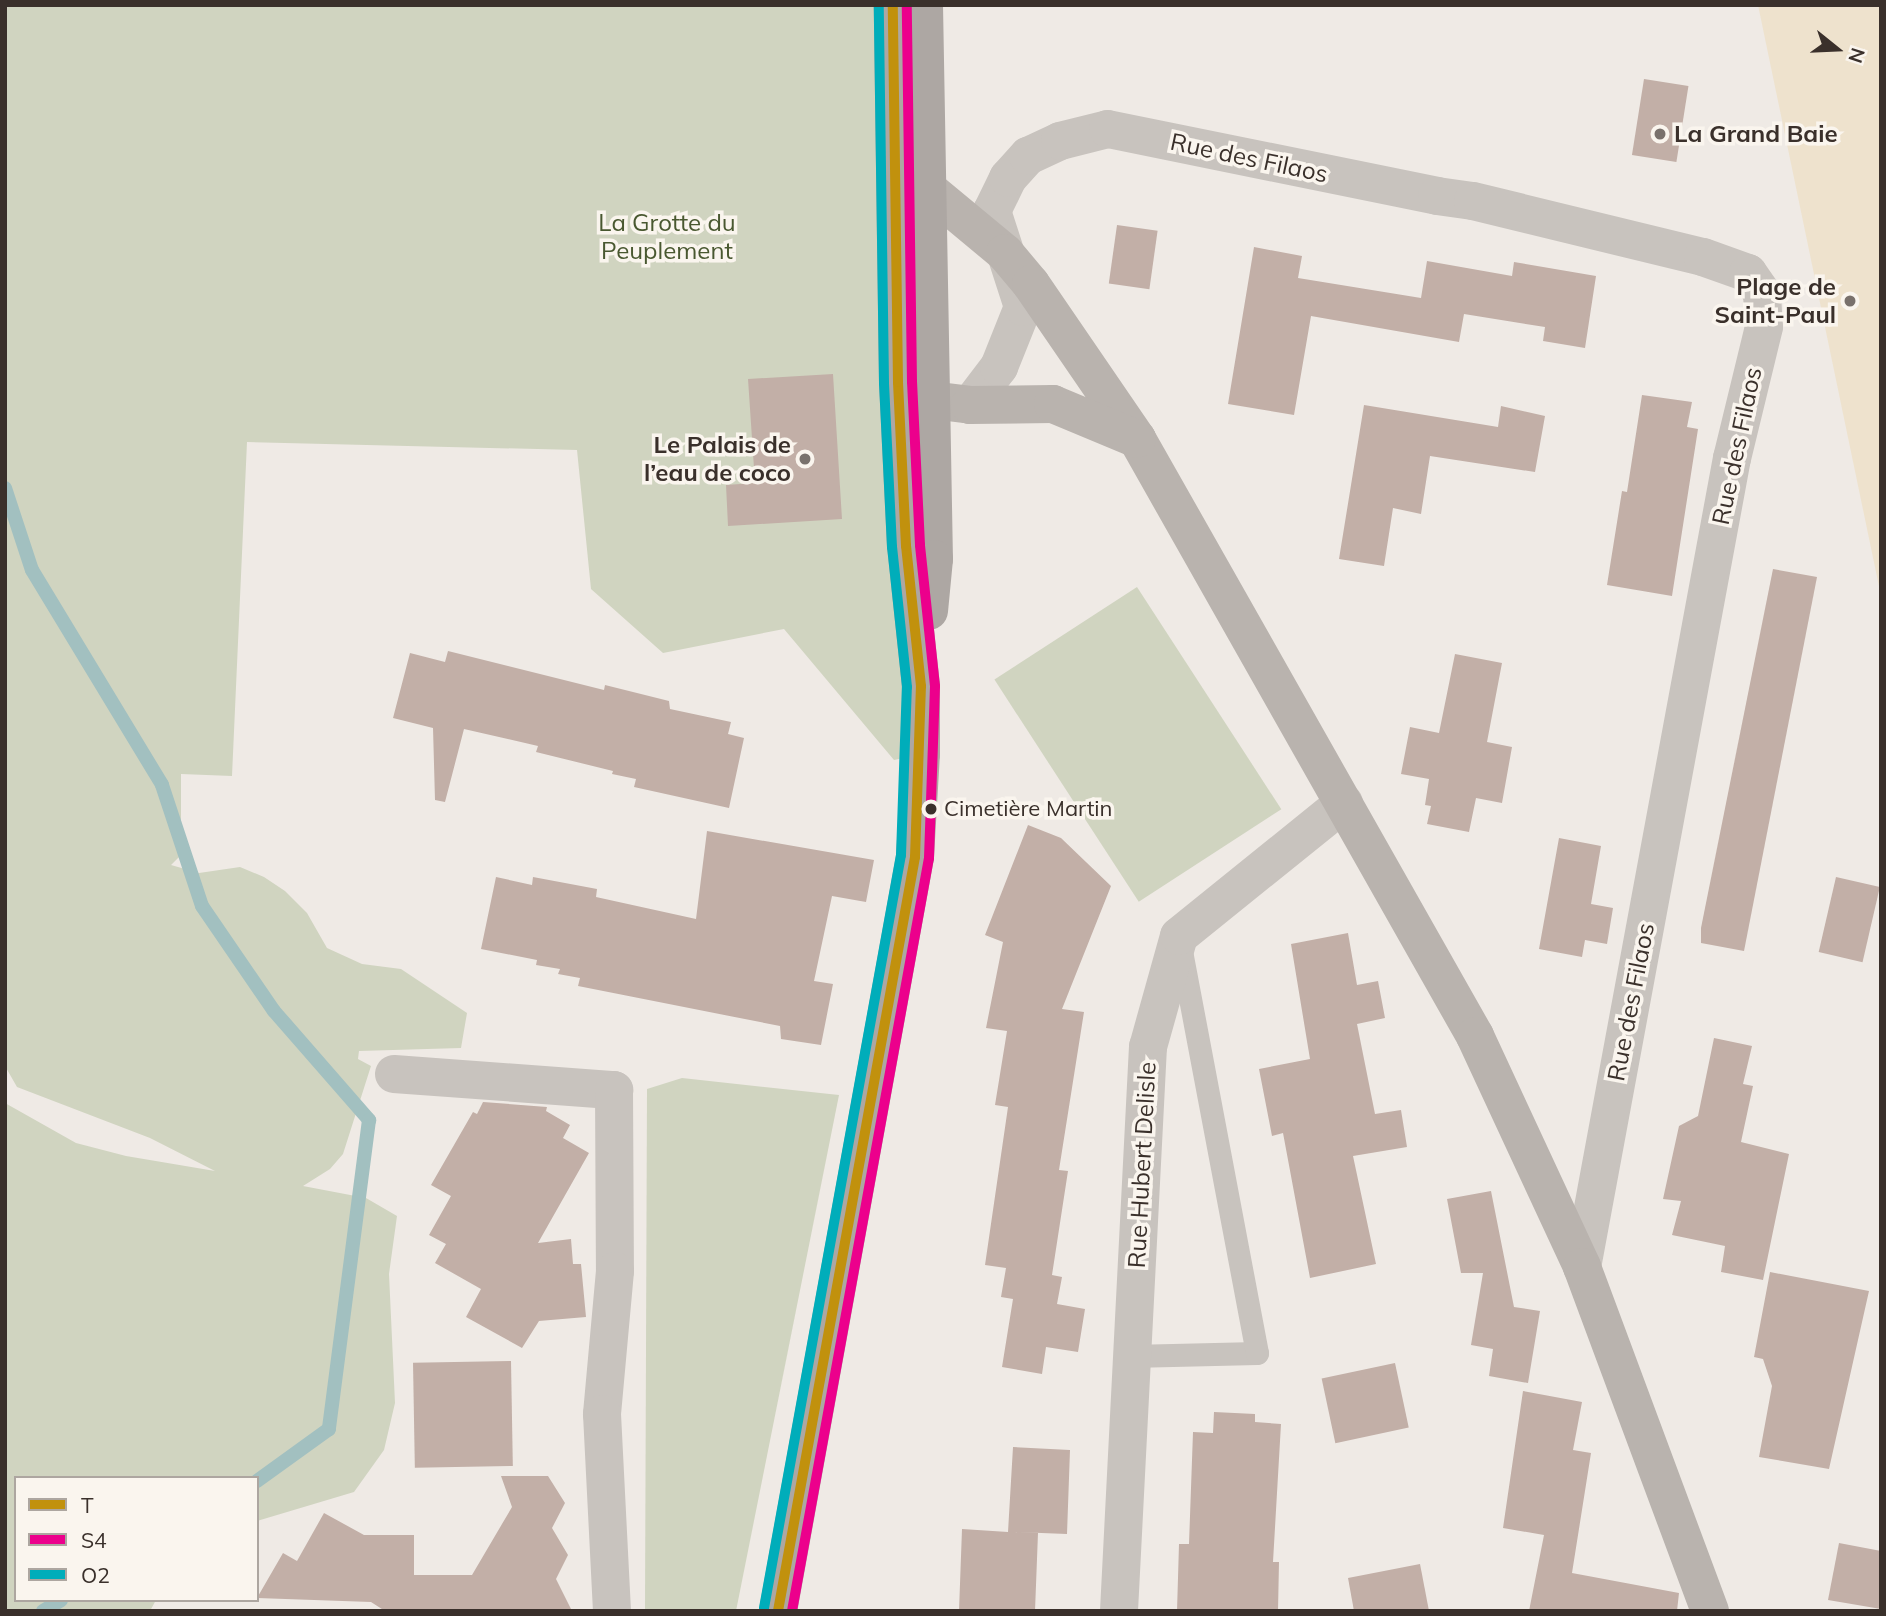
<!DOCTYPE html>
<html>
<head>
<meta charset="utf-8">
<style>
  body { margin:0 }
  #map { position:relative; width:1886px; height:1616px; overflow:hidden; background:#efeae5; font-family:Mulish,sans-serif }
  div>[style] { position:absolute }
  .green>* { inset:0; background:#d0d4c0; transform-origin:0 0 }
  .sand>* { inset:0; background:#eee2cd }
  .stream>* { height:14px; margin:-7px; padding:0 7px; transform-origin:7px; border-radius:7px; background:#a2c0c0 }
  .building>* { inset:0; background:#c2afa7; transform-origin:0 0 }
  .lane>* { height:23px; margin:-11.5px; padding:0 11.5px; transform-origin:11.5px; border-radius:11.5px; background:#c8c3be }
  .street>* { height:38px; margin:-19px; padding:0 19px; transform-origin:19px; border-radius:19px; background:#c8c3be }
  .secondary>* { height:38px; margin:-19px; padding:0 19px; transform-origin:19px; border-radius:19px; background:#b9b3ae }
  .primary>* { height:38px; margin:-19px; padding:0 19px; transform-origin:19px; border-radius:19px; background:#ada7a3 }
  .bus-1>* { height:10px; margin:-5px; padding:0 5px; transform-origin:5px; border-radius:5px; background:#c1910d }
  .bus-2>* { height:10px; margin:-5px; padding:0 5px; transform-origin:5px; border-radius:5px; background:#ec008c }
  .bus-3>* { height:10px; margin:-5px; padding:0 5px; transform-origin:5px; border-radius:5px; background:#00adba }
  .dots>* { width:19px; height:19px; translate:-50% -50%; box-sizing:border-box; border:4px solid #faf5ee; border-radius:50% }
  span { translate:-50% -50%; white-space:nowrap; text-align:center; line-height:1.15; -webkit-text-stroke:7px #faf5ee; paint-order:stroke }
  .bus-label { font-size:22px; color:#3a302b }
  .left { translate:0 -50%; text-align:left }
  .poi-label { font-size:24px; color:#3a302b; font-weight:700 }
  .right { translate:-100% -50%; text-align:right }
  .street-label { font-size:24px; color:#3a302b }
  .park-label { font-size:24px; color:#495830 }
  .frame { position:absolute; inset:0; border:7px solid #3a302b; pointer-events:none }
  .legend { position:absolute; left:14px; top:1476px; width:245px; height:126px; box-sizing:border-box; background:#faf5ee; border:2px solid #ada6a0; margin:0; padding:9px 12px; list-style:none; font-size:21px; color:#3a302b }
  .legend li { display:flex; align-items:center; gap:14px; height:35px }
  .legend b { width:35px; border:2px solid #ada6a0 }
  .north { position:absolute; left:1802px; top:14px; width:70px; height:70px; -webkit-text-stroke:5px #faf5ee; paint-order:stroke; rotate:108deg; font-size:19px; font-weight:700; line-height:28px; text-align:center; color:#3a302b }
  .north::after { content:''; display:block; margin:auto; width:24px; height:32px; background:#3a302b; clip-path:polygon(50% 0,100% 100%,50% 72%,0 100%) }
</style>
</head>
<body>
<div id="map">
  <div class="green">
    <i style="clip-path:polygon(5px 5px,894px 5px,921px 754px,894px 760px,784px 629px,663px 653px,591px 589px,577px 450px,247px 442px,232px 776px,181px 774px,181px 855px,171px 865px,199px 873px,240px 867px,264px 877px,285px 891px,307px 913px,327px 948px,362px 964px,401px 969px,467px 1013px,461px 1048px,359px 1051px,358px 1059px,371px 1066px,343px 1154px,330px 1169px,303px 1186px,366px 1198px,397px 1216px,389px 1274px,395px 1403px,384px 1450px,354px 1492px,257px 1521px,257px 1478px,16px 1478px,16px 1600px,156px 1600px,150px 1611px,5px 1611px,5px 1103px,76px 1143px,126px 1156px,215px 1171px,150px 1138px,17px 1087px,5px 1066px)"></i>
    <i style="left:1137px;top:587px;width:265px;height:170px;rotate:57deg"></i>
    <i style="clip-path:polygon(682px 1078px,839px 1095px,736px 1611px,645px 1611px,647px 1089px)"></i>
  </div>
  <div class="sand">
    <i style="clip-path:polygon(1758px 5px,1881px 5px,1881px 596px)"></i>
  </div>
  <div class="stream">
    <i style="left:5px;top:488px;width:86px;rotate:71.8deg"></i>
    <i style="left:32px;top:570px;width:251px;rotate:58.8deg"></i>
    <i style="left:162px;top:785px;width:127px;rotate:71.7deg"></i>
    <i style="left:202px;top:906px;width:127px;rotate:55.6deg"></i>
    <i style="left:274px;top:1011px;width:145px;rotate:48.9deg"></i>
    <i style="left:369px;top:1120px;width:312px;rotate:97.4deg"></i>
    <i style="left:329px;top:1429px;width:89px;rotate:144.2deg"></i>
    <i style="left:43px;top:1611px;width:21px;rotate:-31deg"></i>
  </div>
  <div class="building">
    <i style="left:1644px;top:79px;width:45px;height:77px;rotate:9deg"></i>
    <i style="left:1117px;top:225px;width:41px;height:59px;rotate:8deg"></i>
    <i style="clip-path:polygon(1254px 247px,1302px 256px,1298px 278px,1421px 298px,1427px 261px,1512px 276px,1514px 262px,1596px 276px,1585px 348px,1543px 341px,1545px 327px,1464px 314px,1459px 342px,1311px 316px,1294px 415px,1228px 404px)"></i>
    <i style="clip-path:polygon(833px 374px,842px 519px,728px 526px,726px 485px,755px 483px,748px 379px)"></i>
    <i style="clip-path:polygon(1642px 395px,1692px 402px,1687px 427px,1698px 429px,1672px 596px,1607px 585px,1622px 491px,1627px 492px)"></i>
    <i style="clip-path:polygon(1364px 405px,1498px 427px,1501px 406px,1545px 416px,1535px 472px,1430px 456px,1421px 514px,1393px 508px,1384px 566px,1339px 559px)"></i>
    <i style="clip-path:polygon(1773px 569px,1817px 577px,1744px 951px,1701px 943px,1701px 928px)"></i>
    <i style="clip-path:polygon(448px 651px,604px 690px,605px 685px,669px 701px,670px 709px,731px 722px,728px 734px,744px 738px,729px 808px,634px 787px,636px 779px,612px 774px,613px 771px,536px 752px,538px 746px,464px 729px,445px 802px,435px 800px,433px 728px,393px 718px,410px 653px,445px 662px)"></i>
    <i style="clip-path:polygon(1455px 654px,1502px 663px,1487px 742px,1512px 747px,1502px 803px,1476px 798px,1469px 832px,1427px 824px,1431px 806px,1425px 805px,1429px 779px,1401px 774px,1410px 727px,1439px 733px)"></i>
    <i style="clip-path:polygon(1028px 825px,1061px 838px,1111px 886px,1062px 1009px,1084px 1012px,1059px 1170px,1068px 1171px,1052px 1275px,1062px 1277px,1057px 1304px,1085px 1309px,1078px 1352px,1046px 1347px,1042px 1374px,1002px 1367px,1013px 1299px,1001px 1297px,1006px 1268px,985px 1265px,1008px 1107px,995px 1105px,1007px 1031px,986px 1028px,1003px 942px,985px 935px)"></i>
    <i style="clip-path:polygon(707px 831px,874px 860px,866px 902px,832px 896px,814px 981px,833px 984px,821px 1045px,781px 1039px,780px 1026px,578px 986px,580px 978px,558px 974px,560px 969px,536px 965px,537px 960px,481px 949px,496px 877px,532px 885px,533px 877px,597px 889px,596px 897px,696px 919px)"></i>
    <i style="clip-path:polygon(1559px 838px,1601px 846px,1591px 904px,1613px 908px,1607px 944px,1585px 940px,1582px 957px,1539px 949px)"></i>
    <i style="left:1836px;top:877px;width:45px;height:77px;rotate:13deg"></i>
    <i style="clip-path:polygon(1348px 933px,1357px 985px,1378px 981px,1385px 1018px,1357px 1024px,1375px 1114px,1401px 1110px,1407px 1147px,1353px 1156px,1376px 1264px,1310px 1278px,1283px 1133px,1272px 1136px,1259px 1069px,1310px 1059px,1291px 944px)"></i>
    <i style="clip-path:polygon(1714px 1038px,1752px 1046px,1743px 1084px,1753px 1086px,1741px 1142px,1789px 1154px,1763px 1280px,1721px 1272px,1725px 1246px,1672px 1235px,1681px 1201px,1663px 1199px,1679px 1126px,1698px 1116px)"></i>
    <i style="clip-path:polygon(483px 1102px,547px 1107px,546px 1111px,570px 1125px,563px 1138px,589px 1153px,538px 1243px,571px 1239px,573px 1264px,581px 1264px,586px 1317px,539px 1321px,522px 1348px,466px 1317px,481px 1289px,435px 1263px,446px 1244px,429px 1235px,451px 1196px,431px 1185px,473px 1112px,477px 1114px)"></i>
    <i style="clip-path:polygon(1491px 1191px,1514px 1307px,1540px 1311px,1528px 1383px,1489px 1376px,1493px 1349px,1471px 1345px,1483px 1273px,1461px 1273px,1447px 1199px)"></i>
    <i style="clip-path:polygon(1770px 1272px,1869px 1291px,1829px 1469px,1759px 1457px,1772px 1386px,1763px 1359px,1754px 1357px)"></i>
    <i style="left:511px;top:1361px;width:105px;height:98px;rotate:89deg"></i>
    <i style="left:1395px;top:1363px;width:66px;height:75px;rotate:78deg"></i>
    <i style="clip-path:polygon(1523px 1391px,1582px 1402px,1573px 1450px,1591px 1453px,1572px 1573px,1679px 1593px,1677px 1611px,1529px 1611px,1544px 1535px,1503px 1528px)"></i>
    <i style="clip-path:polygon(1214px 1412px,1255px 1414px,1255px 1422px,1281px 1424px,1273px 1562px,1279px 1562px,1278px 1611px,1177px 1611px,1179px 1544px,1189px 1544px,1193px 1432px,1213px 1433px)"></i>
    <i style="clip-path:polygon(1013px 1447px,1070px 1450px,1067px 1534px,1015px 1532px,1038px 1533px,1035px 1611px,959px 1611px,962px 1529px,1008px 1532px)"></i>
    <i style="clip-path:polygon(501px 1476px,548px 1476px,565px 1503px,552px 1528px,568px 1555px,556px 1579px,572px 1611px,385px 1611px,371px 1602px,257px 1598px,283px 1553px,297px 1561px,324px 1513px,364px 1535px,414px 1535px,414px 1575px,472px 1575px,512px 1507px)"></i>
    <i style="clip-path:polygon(1839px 1543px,1881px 1551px,1881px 1609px,1828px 1600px)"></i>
    <i style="clip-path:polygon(1420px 1564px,1429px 1611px,1354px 1611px,1348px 1578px)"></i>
  </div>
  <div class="lane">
    <i style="left:1130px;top:1356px;width:127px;rotate:-1.4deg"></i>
    <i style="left:1257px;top:1353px;width:409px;rotate:-100.7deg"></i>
  </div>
  <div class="street">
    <i style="left:970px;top:405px;width:48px;rotate:-52.7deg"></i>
    <i style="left:999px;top:367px;width:65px;rotate:-68.2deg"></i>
    <i style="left:1023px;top:307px;width:101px;rotate:-107.9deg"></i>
    <i style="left:992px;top:211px;width:37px;rotate:-64deg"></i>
    <i style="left:1008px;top:178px;width:30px;rotate:-48deg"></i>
    <i style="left:1028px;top:156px;width:35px;rotate:-25deg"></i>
    <i style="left:1060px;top:141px;width:49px;rotate:-14deg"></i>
    <i style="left:1108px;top:129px;width:336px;rotate:11.5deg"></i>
    <i style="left:1437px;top:196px;width:36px;rotate:8deg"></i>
    <i style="left:1473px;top:201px;width:237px;rotate:13.7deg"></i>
    <i style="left:1703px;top:257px;width:48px;rotate:19.6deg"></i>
    <i style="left:1748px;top:273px;width:24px;rotate:55deg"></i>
    <i style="left:1762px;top:293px;width:34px;rotate:87deg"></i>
    <i style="left:1764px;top:327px;width:135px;rotate:103.7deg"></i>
    <i style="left:1732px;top:458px;width:823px;rotate:100.5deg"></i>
    <i style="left:394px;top:1074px;width:221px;rotate:4.2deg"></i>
    <i style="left:614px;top:1090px;width:181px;rotate:89.7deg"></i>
    <i style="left:615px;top:1271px;width:144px;rotate:95.2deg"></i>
    <i style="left:602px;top:1414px;width:197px;rotate:87.1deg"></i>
    <i style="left:1119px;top:1611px;width:565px;rotate:-87.06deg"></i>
    <i style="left:1148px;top:1047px;width:115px;rotate:-74.4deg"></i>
    <i style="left:1179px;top:936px;width:212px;rotate:-38.9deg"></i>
  </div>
  <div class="secondary">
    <i style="left:928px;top:189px;width:100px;rotate:39.7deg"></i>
    <i style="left:1005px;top:253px;width:40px;rotate:50deg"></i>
    <i style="left:1031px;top:284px;width:188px;rotate:55.6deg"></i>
    <i style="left:1137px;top:439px;width:686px;rotate:60.48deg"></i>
    <i style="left:1475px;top:1036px;width:255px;rotate:65.1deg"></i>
    <i style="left:1582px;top:1267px;width:367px;rotate:69.6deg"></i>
    <i style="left:902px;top:384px;width:33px;rotate:29deg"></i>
    <i style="left:931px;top:400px;width:39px;rotate:7deg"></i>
    <i style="left:970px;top:405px;width:83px;rotate:-0.7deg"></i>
    <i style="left:1053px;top:404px;width:91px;rotate:22.6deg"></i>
  </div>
  <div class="primary">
    <i style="left:924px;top:5px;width:554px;rotate:88.97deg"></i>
    <i style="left:934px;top:559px;width:52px;rotate:95.5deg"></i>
    <i style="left:778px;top:1611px;width:766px;rotate:-79.7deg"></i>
    <i style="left:915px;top:857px;width:103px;rotate:-86.7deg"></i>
    <i style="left:921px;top:754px;width:68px;rotate:-90deg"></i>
    <i style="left:921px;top:686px;width:141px;rotate:-96.1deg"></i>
    <i style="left:906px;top:546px;width:164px;rotate:-92.8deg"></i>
    <i style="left:898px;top:382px;width:377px;rotate:-90.8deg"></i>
  </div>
  <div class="bus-1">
    <i style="left:778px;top:1611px;width:766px;rotate:-79.7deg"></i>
    <i style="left:915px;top:857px;width:171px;rotate:-88deg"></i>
    <i style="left:921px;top:686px;width:141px;rotate:-96.1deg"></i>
    <i style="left:906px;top:546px;width:164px;rotate:-92.8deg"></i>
    <i style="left:898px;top:382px;width:377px;rotate:-90.8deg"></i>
  </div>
  <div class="bus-2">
    <i style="left:792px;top:1611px;width:765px;rotate:-79.69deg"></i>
    <i style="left:929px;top:858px;width:172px;rotate:-88deg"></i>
    <i style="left:935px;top:686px;width:142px;rotate:-96.1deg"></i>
    <i style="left:920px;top:545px;width:163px;rotate:-92.8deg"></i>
    <i style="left:912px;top:382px;width:377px;rotate:-90.8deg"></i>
  </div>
  <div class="bus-3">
    <i style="left:764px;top:1608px;width:765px;rotate:-79.69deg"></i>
    <i style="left:901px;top:855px;width:168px;rotate:-88deg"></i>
    <i style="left:907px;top:687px;width:141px;rotate:-96.1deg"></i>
    <i style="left:892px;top:547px;width:164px;rotate:-92.8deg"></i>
    <i style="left:884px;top:383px;width:378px;rotate:-90.8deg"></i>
  </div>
  <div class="dots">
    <i style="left:1660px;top:134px;background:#79716c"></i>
    <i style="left:1850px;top:301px;background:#79716c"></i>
    <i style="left:805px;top:459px;background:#79716c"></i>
    <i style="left:931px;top:809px;background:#3a302b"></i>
  </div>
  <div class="bus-label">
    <span class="left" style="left:944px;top:809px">Cimetière Martin</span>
  </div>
  <div class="poi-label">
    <span class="left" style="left:1674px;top:134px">La Grand Baie</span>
    <span class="right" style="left:1836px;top:301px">Plage de<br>Saint-Paul</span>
    <span class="right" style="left:791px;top:459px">Le Palais de<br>l’eau de coco</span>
  </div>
  <div class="street-label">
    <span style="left:1249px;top:158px;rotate:12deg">Rue des Filaos</span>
    <span style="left:1737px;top:446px;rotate:-78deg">Rue des Filaos</span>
    <span style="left:1631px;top:1002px;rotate:-79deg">Rue des Filaos</span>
    <span style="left:1142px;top:1165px;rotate:-87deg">Rue Hubert Delisle</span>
  </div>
  <div class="park-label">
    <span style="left:667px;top:237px">La Grotte du<br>Peuplement</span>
  </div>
  <div class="frame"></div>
  <ul class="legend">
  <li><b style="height:9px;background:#c1910d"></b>T</li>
  <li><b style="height:9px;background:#ec008c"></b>S4</li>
  <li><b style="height:9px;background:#00adba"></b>O2</li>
  </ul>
  <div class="north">N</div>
</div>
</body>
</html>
